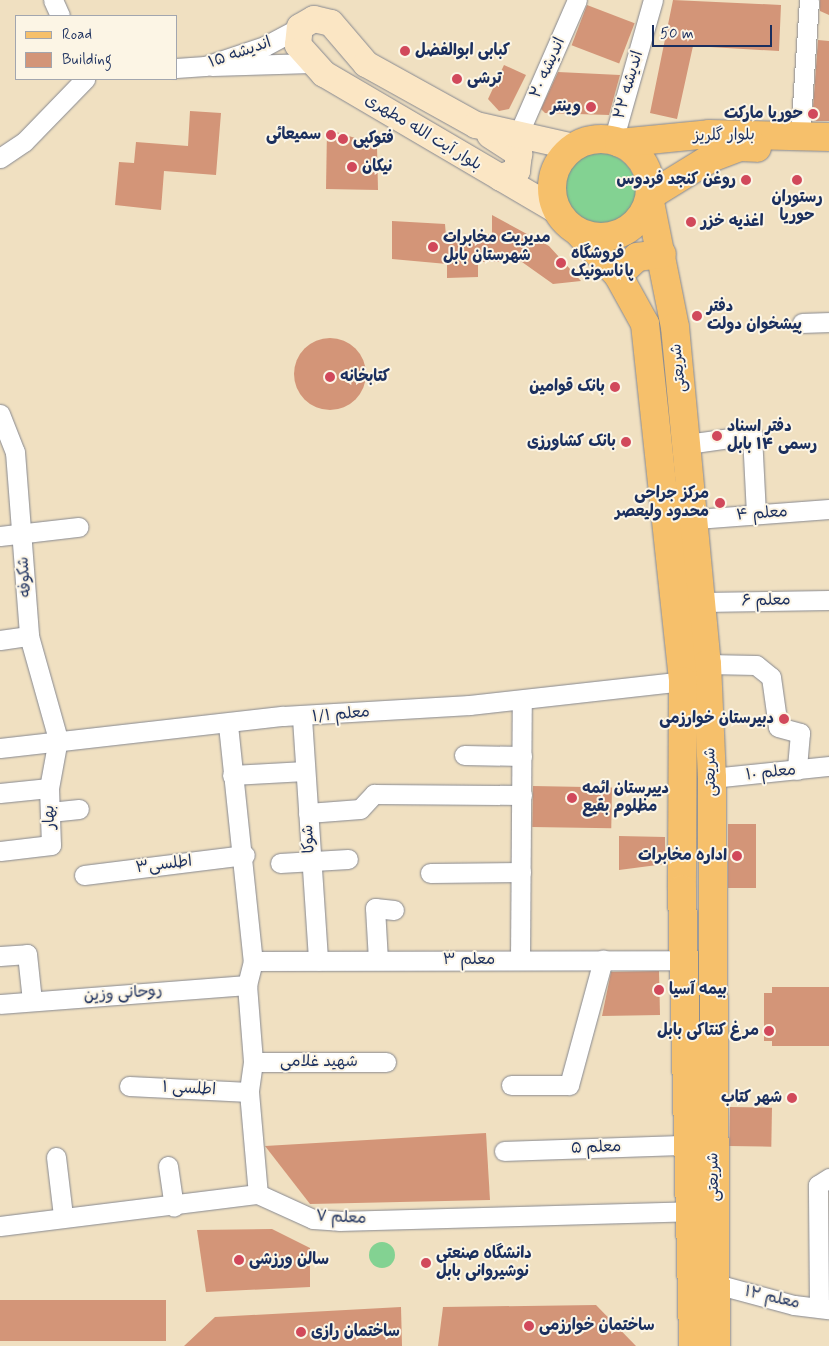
<!DOCTYPE html>
<html>
<head>
<meta charset="utf-8">
<style>
  body { margin:0 }
  #map { position:relative; width:829px; height:1346px; overflow:hidden; background:#f0e0c1; font-family:Mynerve,"Playpen Sans Arabic",sans-serif }
  div>[style] { position:absolute }
  .green>* { inset:0; background:#83d292 }
  .round { border-radius:50% }
  .building>* { inset:0; background:#d39578; transform-origin:0 0 }
  .roads { filter:drop-shadow(0 0 1px #868890) drop-shadow(0 0 1px #868890) }
  .minor>* { height:19px; margin:-9.5px; padding:0 9.5px; transform-origin:9.5px; border-radius:9.5px; background:#fff }
  .secondary>* { height:26px; margin:-13px; padding:0 13px; transform-origin:13px; border-radius:13px; background:#fbe6c4 }
  .primary>* { height:28px; margin:-14px; padding:0 14px; transform-origin:14px; border-radius:14px; background:#f6c06b }
  .primary>.ring { margin:-14px; padding:0; box-sizing:content-box; background:none; border:28px solid #f6c06b; border-radius:50% }
  .dots>* { width:14px; height:14px; translate:-50% -50%; box-sizing:border-box; border:2px solid #fcf5e5; border-radius:50% }
  span { translate:-50% -50%; white-space:nowrap; text-align:center; line-height:1.15; -webkit-text-stroke:4px #fcf5e5; paint-order:stroke }
  .poi-label { font-size:16px; color:#1b2f5e; font-weight:700 }
  .left { translate:0 -50%; text-align:left }
  .right { translate:-100% -50%; text-align:right }
  .street-label { font-size:16px; color:#1b2f5e }
  .legend { position:absolute; left:15px; top:15px; width:162px; height:65px; box-sizing:border-box; background:#fcf5e5; border:1px solid #a2a6af; margin:0; padding:6px 9px; list-style:none; font-size:15px; color:#1b2f5e }
  .legend li { display:flex; align-items:center; gap:10px; height:25px }
  .legend b { width:25px; border:1px solid #a2a6af }
  .scale { position:absolute; left:652px; top:25px; width:120px; height:22px; box-sizing:border-box; border:2px solid #1b2f5e; border-top:0; padding-left:6px; font-size:15px; line-height:18px; white-space:nowrap; color:#1b2f5e; -webkit-text-stroke:4px #fcf5e5; paint-order:stroke }
</style>
</head>
<body>
<div id="map">
  <div class="green">
    <i class="round" style="left:564px;top:153px;width:72px;height:72px"></i>
    <i class="round" style="left:369px;top:1242px;width:26px;height:26px"></i>
  </div>
  <div class="building">
    <i style="clip-path:polygon(673px 0,781px 5px,779px 51px,693px 46px,677px 119px,650px 113px)"></i>
    <i style="clip-path:polygon(820px 0,829px 0,829px 15px,820px 11px)"></i>
    <i style="left:587px;top:5px;width:51px;height:43px;rotate:21deg"></i>
    <i style="clip-path:polygon(818px 40px,829px 41px,829px 121px,812px 121px)"></i>
    <i style="clip-path:polygon(504px 65px,526px 75px,509px 109px,499px 111px,488px 99px)"></i>
    <i style="clip-path:polygon(558px 72px,620px 75px,609px 115px,545px 113px,541px 109px)"></i>
    <i style="clip-path:polygon(190px 111px,221px 113px,216px 175px,164px 171px,161px 210px,115px 205px,119px 162px,134px 163px,136px 142px,188px 146px)"></i>
    <i style="clip-path:polygon(327px 129px,377px 145px,378px 190px,326px 189px)"></i>
    <i style="clip-path:polygon(492px 215px,549px 246px,581px 281px,553px 284px,522px 262px,478px 262px,478px 277px,447px 278px,447px 264px,392px 259px,392px 221px,445px 224px,446px 236px,492px 234px)"></i>
    <i class="round" style="left:294px;top:338px;width:72px;height:72px"></i>
    <i style="left:533px;top:786px;width:79px;height:41px;rotate:1deg"></i>
    <i style="left:728px;top:824px;width:28px;height:64px"></i>
    <i style="clip-path:polygon(619px 836px,665px 837px,665px 864px,619px 870px)"></i>
    <i style="clip-path:polygon(659px 971px,660px 1015px,602px 1016px,611px 972px)"></i>
    <i style="clip-path:polygon(772px 987px,829px 987px,829px 1046px,772px 1046px,772px 1041px,764px 1041px,764px 993px,772px 993px)"></i>
    <i style="left:730px;top:1107px;width:42px;height:39px;rotate:1deg"></i>
    <i style="clip-path:polygon(486px 1133px,490px 1200px,310px 1204px,265px 1146px)"></i>
    <i style="clip-path:polygon(272px 1229px,310px 1248px,310px 1287px,206px 1292px,197px 1230px)"></i>
    <i style="left:166px;top:1300px;width:41px;height:166px;rotate:90deg"></i>
    <i style="clip-path:polygon(596px 1305px,636px 1346px,438px 1346px,443px 1307px)"></i>
    <i style="clip-path:polygon(401px 1307px,402px 1346px,184px 1346px,215px 1317px)"></i>
  </div>
  <div class="roads">
    <div class="minor">
      <i style="left:53px;top:0;width:17px;rotate:66deg"></i>
      <i style="left:212px;top:66px;width:99px;rotate:-1.7deg"></i>
      <i style="left:176px;top:68px;width:29px;rotate:-4deg"></i>
      <i style="left:205px;top:66px;width:63px;rotate:-18.4deg"></i>
      <i style="left:265px;top:46px;width:40px;rotate:-28deg"></i>
      <i style="left:518px;top:135px;width:147px;rotate:-66.4deg"></i>
      <i style="left:800px;top:136px;width:136px;rotate:-86.2deg"></i>
      <i style="left:613px;top:141px;width:147px;rotate:-74.2deg"></i>
      <i style="left:0;top:158px;width:29px;rotate:-34deg"></i>
      <i style="left:24px;top:142px;width:88px;rotate:-45.9deg"></i>
      <i style="left:802px;top:323px;width:27px;rotate:-2deg"></i>
      <i style="left:0;top:414px;width:41px;rotate:68.5deg"></i>
      <i style="left:15px;top:452px;width:185px;rotate:85.6deg"></i>
      <i style="left:29px;top:636px;width:107px;rotate:74.3deg"></i>
      <i style="left:58px;top:739px;width:50px;rotate:100.4deg"></i>
      <i style="left:49px;top:788px;width:57px;rotate:88deg"></i>
      <i style="left:51px;top:845px;width:51px;rotate:173.3deg"></i>
      <i style="left:687px;top:444px;width:66px;rotate:-7.9deg"></i>
      <i style="left:752px;top:435px;width:79px;rotate:87.1deg"></i>
      <i style="left:696px;top:519px;width:133px;rotate:-4.3deg"></i>
      <i style="left:0;top:536px;width:79px;rotate:-6.6deg"></i>
      <i style="left:703px;top:602px;width:126px;rotate:-0.9deg"></i>
      <i style="left:0;top:640px;width:29px;rotate:-8deg"></i>
      <i style="left:707px;top:664px;width:49px;rotate:1.2deg"></i>
      <i style="left:756px;top:665px;width:19px;rotate:39deg"></i>
      <i style="left:771px;top:677px;width:50px;rotate:82deg"></i>
      <i style="left:778px;top:727px;width:23px;rotate:15deg"></i>
      <i style="left:800px;top:733px;width:37px;rotate:95deg"></i>
      <i style="left:302px;top:718px;width:243px;rotate:86.2deg"></i>
      <i style="left:228px;top:725px;width:237px;rotate:84deg"></i>
      <i style="left:253px;top:961px;width:25px;rotate:104deg"></i>
      <i style="left:247px;top:985px;width:77px;rotate:85.5deg"></i>
      <i style="left:253px;top:1062px;width:30px;rotate:98deg"></i>
      <i style="left:249px;top:1092px;width:102px;rotate:85deg"></i>
      <i style="left:0;top:748px;width:285px;rotate:-6.5deg"></i>
      <i style="left:283px;top:716px;width:187px;rotate:-3.4deg"></i>
      <i style="left:470px;top:705px;width:214px;rotate:-6.4deg"></i>
      <i style="left:464px;top:755px;width:58px;rotate:1deg"></i>
      <i style="left:232px;top:775px;width:73px;rotate:-3.1deg"></i>
      <i style="left:712px;top:778px;width:118px;rotate:-5.9deg"></i>
      <i style="left:0;top:793px;width:49px;rotate:-5.8deg"></i>
      <i style="left:50px;top:812px;width:29px;rotate:-6deg"></i>
      <i style="left:308px;top:813px;width:52px;rotate:-4.4deg"></i>
      <i style="left:360px;top:809px;width:21px;rotate:-47deg"></i>
      <i style="left:374px;top:794px;width:148px;rotate:0.4deg"></i>
      <i style="left:280px;top:863px;width:68px;rotate:-3.4deg"></i>
      <i style="left:430px;top:873px;width:91px;rotate:-0.6deg"></i>
      <i style="left:84px;top:875px;width:162px;rotate:-7.1deg"></i>
      <i style="left:0;top:956px;width:27px;rotate:-4deg"></i>
      <i style="left:27px;top:954px;width:47px;rotate:83.9deg"></i>
      <i style="left:378px;top:960px;width:52px;rotate:-93.3deg"></i>
      <i style="left:375px;top:908px;width:19px;rotate:6deg"></i>
      <i style="left:520px;top:960px;width:260px;rotate:-89.6deg"></i>
      <i style="left:253px;top:961px;width:432px;rotate:-0.1deg"></i>
      <i style="left:0;top:1004px;width:248px;rotate:-4.4deg"></i>
      <i style="left:253px;top:1062px;width:133px"></i>
      <i style="left:511px;top:1085px;width:58px"></i>
      <i style="left:569px;top:1085px;width:130px;rotate:-74.8deg"></i>
      <i style="left:129px;top:1086px;width:120px;rotate:2.9deg"></i>
      <i style="left:504px;top:1151px;width:183px;rotate:-1.9deg"></i>
      <i style="left:56px;top:1157px;width:59px;rotate:83.2deg"></i>
      <i style="left:168px;top:1166px;width:41px;rotate:81.7deg"></i>
      <i style="left:0;top:1226px;width:260px;rotate:-7.1deg"></i>
      <i style="left:258px;top:1194px;width:60px;rotate:24.4deg"></i>
      <i style="left:313px;top:1219px;width:26px;rotate:4deg"></i>
      <i style="left:339px;top:1221px;width:351px;rotate:-1.6deg"></i>
      <i style="left:716px;top:1284px;width:81px;rotate:15.1deg"></i>
      <i style="left:794px;top:1305px;width:35px;rotate:7deg"></i>
      <i style="left:819px;top:1307px;width:122px;rotate:-90.5deg"></i>
      <i style="left:818px;top:1185px;width:13px;rotate:-32deg"></i>
    </div>
    <div class="secondary">
      <i style="left:490px;top:135px;width:35px;rotate:33deg"></i>
      <i style="left:519px;top:154px;width:17px;rotate:97deg"></i>
      <i style="left:517px;top:171px;width:18px;rotate:158deg"></i>
      <i style="left:556px;top:210px;width:269px;rotate:-149.6deg"></i>
      <i style="left:324px;top:74px;width:39px;rotate:-132deg"></i>
      <i style="left:298px;top:45px;width:18px;rotate:-84deg"></i>
      <i style="left:300px;top:27px;width:16px;rotate:-30deg"></i>
      <i style="left:314px;top:19px;width:17px;rotate:13deg"></i>
      <i style="left:331px;top:23px;width:54px;rotate:49.5deg"></i>
      <i style="left:366px;top:64px;width:126px;rotate:29deg"></i>
      <i style="left:476px;top:125px;width:100px;rotate:12.7deg"></i>
    </div>
    <div class="primary">
      <i class="ring" style="left:552px;top:139px;width:70px;height:70px"></i>
      <i style="left:619px;top:143px;width:90px;rotate:-5.7deg"></i>
      <i style="left:709px;top:134px;width:120px;rotate:1.4deg"></i>
      <i style="left:651px;top:195px;width:70px;rotate:-31.7deg"></i>
      <i style="left:711px;top:158px;width:31px;rotate:-21deg"></i>
      <i style="left:740px;top:147px;width:17px;rotate:3deg"></i>
      <i style="left:650px;top:202px;width:127px;rotate:78.7deg"></i>
      <i style="left:675px;top:327px;width:339px;rotate:84.6deg"></i>
      <i style="left:707px;top:664px;width:114px;rotate:87.5deg"></i>
      <i style="left:712px;top:778px;width:568px;rotate:89.6deg"></i>
      <i style="left:579px;top:233px;width:57px;rotate:47.1deg"></i>
      <i style="left:618px;top:275px;width:56px;rotate:61.1deg"></i>
      <i style="left:645px;top:324px;width:359px;rotate:83.9deg"></i>
      <i style="left:683px;top:681px;width:208px;rotate:90.3deg"></i>
      <i style="left:682px;top:889px;width:457px;rotate:88.6deg"></i>
      <i style="left:618px;top:275px;width:26px;rotate:-43deg"></i>
      <i style="left:637px;top:257px;width:25px;rotate:-7deg"></i>
    </div>
  </div>
  <div class="dots">
    <i style="left:405px;top:51px;background:#d1495b"></i>
    <i style="left:457px;top:79px;background:#d1495b"></i>
    <i style="left:591px;top:107px;background:#d1495b"></i>
    <i style="left:813px;top:114px;background:#d1495b"></i>
    <i style="left:331px;top:135px;background:#d1495b"></i>
    <i style="left:343px;top:139px;background:#d1495b"></i>
    <i style="left:352px;top:167px;background:#d1495b"></i>
    <i style="left:746px;top:180px;background:#d1495b"></i>
    <i style="left:797px;top:180px;background:#d1495b"></i>
    <i style="left:691px;top:222px;background:#d1495b"></i>
    <i style="left:433px;top:247px;background:#d1495b"></i>
    <i style="left:561px;top:263px;background:#d1495b"></i>
    <i style="left:697px;top:316px;background:#d1495b"></i>
    <i style="left:330px;top:377px;background:#d1495b"></i>
    <i style="left:615px;top:387px;background:#d1495b"></i>
    <i style="left:717px;top:436px;background:#d1495b"></i>
    <i style="left:626px;top:442px;background:#d1495b"></i>
    <i style="left:720px;top:503px;background:#d1495b"></i>
    <i style="left:784px;top:719px;background:#d1495b"></i>
    <i style="left:572px;top:798px;background:#d1495b"></i>
    <i style="left:737px;top:856px;background:#d1495b"></i>
    <i style="left:659px;top:990px;background:#d1495b"></i>
    <i style="left:769px;top:1031px;background:#d1495b"></i>
    <i style="left:792px;top:1098px;background:#d1495b"></i>
    <i style="left:239px;top:1260px;background:#d1495b"></i>
    <i style="left:426px;top:1263px;background:#d1495b"></i>
    <i style="left:529px;top:1326px;background:#d1495b"></i>
    <i style="left:301px;top:1332px;background:#d1495b"></i>
  </div>
  <div class="poi-label">
    <span class="left" style="left:415px;top:51px">کبابی ابوالفضل</span>
    <span class="left" style="left:467px;top:79px">ترشی</span>
    <span class="right" style="left:581px;top:107px">وینتر</span>
    <span class="right" style="left:803px;top:114px">حوریا مارکت</span>
    <span class="right" style="left:321px;top:135px">سمیعائی</span>
    <span class="left" style="left:353px;top:139px">فتوکپی</span>
    <span class="left" style="left:362px;top:167px">نیکان</span>
    <span class="right" style="left:736px;top:180px">روغن کنجد فردوس</span>
    <span style="left:797px;top:207px">رستوران<br>حوریا</span>
    <span class="left" style="left:701px;top:222px">اغذیه خزر</span>
    <span class="left" style="left:443px;top:247px">مدیریت مخابرات<br>شهرستان بابل</span>
    <span class="left" style="left:571px;top:263px">فروشگاه<br>پاناسونیک</span>
    <span class="left" style="left:707px;top:316px">دفتر<br>پیشخوان دولت</span>
    <span class="left" style="left:340px;top:377px">کتابخانه</span>
    <span class="right" style="left:605px;top:387px">بانک قوامین</span>
    <span class="left" style="left:727px;top:436px">دفتر اسناد<br>رسمی ۱۴ بابل</span>
    <span class="right" style="left:616px;top:442px">بانک کشاورزی</span>
    <span class="right" style="left:709px;top:503px">مرکز جراحی<br>محدود ولیعصر</span>
    <span class="right" style="left:774px;top:719px">دبیرستان خوارزمی</span>
    <span class="left" style="left:582px;top:798px">دییرستان ائمه<br>مظلوم بقیع</span>
    <span class="right" style="left:727px;top:856px">اداره مخابرات</span>
    <span class="left" style="left:669px;top:990px">بیمه آسیا</span>
    <span class="right" style="left:759px;top:1031px">مرغ کنتاکی بابل</span>
    <span class="right" style="left:782px;top:1098px">شهر کتاب</span>
    <span class="left" style="left:436px;top:1263px">دانشگاه صنعتی<br>نوشیروانی بابل</span>
    <span class="left" style="left:249px;top:1260px">سالن ورزشی</span>
    <span class="left" style="left:539px;top:1326px">ساختمان خوارزمی</span>
    <span class="left" style="left:311px;top:1332px">ساختمان رازی</span>
  </div>
  <div class="street-label">
    <span style="left:240px;top:53px;rotate:-19deg">اندیشه ۱۵</span>
    <span style="left:548px;top:68px;rotate:-66deg">اندیشه ۲۰</span>
    <span style="left:629px;top:85px;rotate:-74deg">اندیشه ۲۲</span>
    <span style="left:423px;top:133px;rotate:31deg">بلوار آیت الله مطهری</span>
    <span style="left:724px;top:136px;rotate:-1deg">بلوار گلریز</span>
    <span style="left:679px;top:368px;rotate:-96deg">شریعتی</span>
    <span style="left:762px;top:514px;rotate:-4deg">معلم ۴</span>
    <span style="left:25px;top:577px;rotate:-94deg">شکوفه</span>
    <span style="left:766px;top:601px;rotate:-1deg">معلم ۶</span>
    <span style="left:341px;top:715px;rotate:-5deg">معلم ۱/۱</span>
    <span style="left:711px;top:772px;rotate:-91deg">شریعتی</span>
    <span style="left:771px;top:773px;rotate:-6deg">معلم ۱۰</span>
    <span style="left:50px;top:817px;rotate:-92deg">بهار</span>
    <span style="left:309px;top:839px;rotate:-94deg">شوکا</span>
    <span style="left:164px;top:865px;rotate:-7deg">اطلسی۳</span>
    <span style="left:469px;top:960px">معلم ۳</span>
    <span style="left:123px;top:994px;rotate:-4deg">روحانی وزین</span>
    <span style="left:319px;top:1062px">شهید غلامی</span>
    <span style="left:189px;top:1089px;rotate:3deg">اطلسی ۱</span>
    <span style="left:596px;top:1148px;rotate:-2deg">معلم ۵</span>
    <span style="left:714px;top:1177px;rotate:-91deg">شریعتی</span>
    <span style="left:341px;top:1218px;rotate:3deg">معلم ۷</span>
    <span style="left:772px;top:1298px;rotate:13deg">معلم ۱۲</span>
  </div>
  <ul class="legend">
  <li><b style="height:6px;background:#f6c06b"></b>Road</li>
  <li><b style="height:14px;background:#d39578"></b>Building</li>
  </ul>
  <div class="scale">50 m</div>
</div>
</body>
</html>
